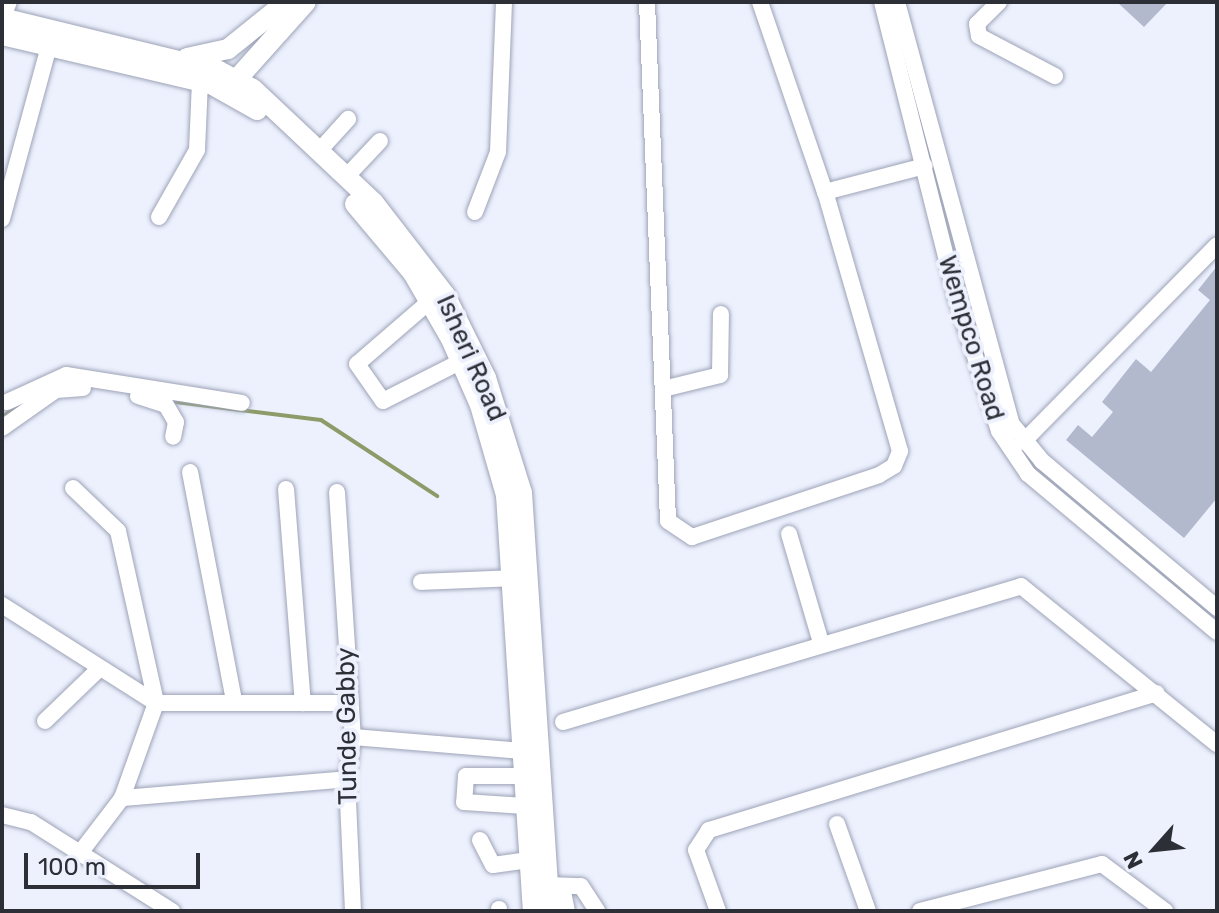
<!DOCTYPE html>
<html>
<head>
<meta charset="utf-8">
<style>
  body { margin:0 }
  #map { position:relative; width:1219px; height:913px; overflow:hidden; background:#edf1fe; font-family:Rubik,sans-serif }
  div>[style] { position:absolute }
  .stream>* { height:4px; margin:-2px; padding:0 2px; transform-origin:2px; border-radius:2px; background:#8d9b68 }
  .building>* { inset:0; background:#b2b9cd }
  .roads { filter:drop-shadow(0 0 2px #9da3b7) drop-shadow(0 0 2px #9da3b7) }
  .minor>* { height:16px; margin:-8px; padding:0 8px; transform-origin:8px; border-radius:8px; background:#fff }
  .major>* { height:20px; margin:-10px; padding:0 10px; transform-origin:10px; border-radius:10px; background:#fff }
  span { translate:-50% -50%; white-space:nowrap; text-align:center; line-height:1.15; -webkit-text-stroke:8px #edf1fe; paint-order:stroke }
  .street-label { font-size:26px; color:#2d2f37 }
  .frame { position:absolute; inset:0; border:4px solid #2d2f37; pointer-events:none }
  .north { position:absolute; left:1115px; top:809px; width:80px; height:80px; -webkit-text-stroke:6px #edf1fe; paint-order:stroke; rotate:243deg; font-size:22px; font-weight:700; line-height:32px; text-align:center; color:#2d2f37 }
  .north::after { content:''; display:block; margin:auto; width:28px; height:36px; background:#2d2f37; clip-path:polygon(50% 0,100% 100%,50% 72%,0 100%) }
  .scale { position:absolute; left:24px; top:853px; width:176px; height:36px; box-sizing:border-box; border:4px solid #2d2f37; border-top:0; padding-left:10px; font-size:24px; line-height:28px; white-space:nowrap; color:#2d2f37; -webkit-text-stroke:6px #edf1fe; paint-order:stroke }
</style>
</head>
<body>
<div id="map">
  <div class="stream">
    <i style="left:168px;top:401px;width:154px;rotate:7.1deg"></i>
    <i style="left:321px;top:420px;width:139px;rotate:33.2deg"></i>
    <i style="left:2px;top:417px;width:22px;rotate:-36deg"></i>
  </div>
  <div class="building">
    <i style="clip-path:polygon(1117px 2px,1168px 2px,1144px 27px)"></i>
    <i style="clip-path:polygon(1217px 266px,1217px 498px,1184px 538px,1066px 440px,1078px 425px,1092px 437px,1113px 412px,1102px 402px,1136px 359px,1151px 372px,1210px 300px,1198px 290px)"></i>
  </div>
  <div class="roads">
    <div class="minor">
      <i style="left:647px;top:2px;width:519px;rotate:87.68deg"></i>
      <i style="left:668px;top:521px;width:29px;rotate:34deg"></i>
      <i style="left:692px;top:537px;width:197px;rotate:-18.3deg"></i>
      <i style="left:879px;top:475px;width:17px;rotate:-31deg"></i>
      <i style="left:894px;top:466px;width:16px;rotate:-68deg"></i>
      <i style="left:900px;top:451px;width:270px;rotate:-106.1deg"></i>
      <i style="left:825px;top:192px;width:201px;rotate:-108.9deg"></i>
      <i style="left:882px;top:2px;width:304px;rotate:75.9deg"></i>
      <i style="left:956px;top:297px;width:141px;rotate:72.2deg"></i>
      <i style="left:999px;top:431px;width:52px;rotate:56deg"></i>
      <i style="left:1028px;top:474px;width:246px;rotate:39.9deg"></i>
      <i style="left:897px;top:2px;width:436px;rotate:74.8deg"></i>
      <i style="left:1011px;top:423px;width:49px;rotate:50.8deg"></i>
      <i style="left:1042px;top:461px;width:229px;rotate:40deg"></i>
      <i style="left:999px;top:2px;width:31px;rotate:135deg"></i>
      <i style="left:977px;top:24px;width:12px;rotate:81deg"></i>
      <i style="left:979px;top:36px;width:86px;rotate:27.8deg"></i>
      <i style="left:2px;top:19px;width:18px;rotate:-68deg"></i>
      <i style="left:320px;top:150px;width:42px;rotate:-47.9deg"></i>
      <i style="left:347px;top:176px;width:48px;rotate:-46.7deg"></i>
      <i style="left:825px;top:192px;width:103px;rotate:-14.6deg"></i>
      <i style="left:475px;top:212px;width:64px;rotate:-69deg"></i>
      <i style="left:498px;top:152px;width:150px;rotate:-87.7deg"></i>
      <i style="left:159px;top:217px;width:77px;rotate:-60.4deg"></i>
      <i style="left:197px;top:150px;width:69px;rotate:-87.5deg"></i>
      <i style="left:2px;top:219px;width:179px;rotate:-74.8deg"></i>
      <i style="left:430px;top:301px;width:96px;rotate:139.2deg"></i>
      <i style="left:357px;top:364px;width:45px;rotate:54.9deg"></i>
      <i style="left:383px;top:401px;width:89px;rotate:-26.9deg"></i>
      <i style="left:663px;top:389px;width:59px;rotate:-13.8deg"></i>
      <i style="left:720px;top:375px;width:61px;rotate:-89.1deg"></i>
      <i style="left:138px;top:396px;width:29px;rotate:18deg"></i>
      <i style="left:166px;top:405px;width:20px;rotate:60deg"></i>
      <i style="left:176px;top:422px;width:15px;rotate:101deg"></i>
      <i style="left:7px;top:402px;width:65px;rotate:-24.6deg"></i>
      <i style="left:66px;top:375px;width:178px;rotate:9deg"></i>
      <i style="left:2px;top:428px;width:66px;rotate:-35.1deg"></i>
      <i style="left:56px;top:390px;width:27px;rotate:-4deg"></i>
      <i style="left:1023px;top:442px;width:276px;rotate:-45.4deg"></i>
      <i style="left:190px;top:472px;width:232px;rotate:79.1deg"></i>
      <i style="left:73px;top:488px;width:62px;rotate:43.7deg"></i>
      <i style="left:118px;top:531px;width:176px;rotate:77.5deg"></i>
      <i style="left:156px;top:703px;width:101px;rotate:109.7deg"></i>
      <i style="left:122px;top:798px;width:69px;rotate:127.4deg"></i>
      <i style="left:286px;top:489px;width:215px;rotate:85.5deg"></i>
      <i style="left:337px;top:492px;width:246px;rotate:86.3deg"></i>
      <i style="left:353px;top:737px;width:42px;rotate:98.1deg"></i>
      <i style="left:347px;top:779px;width:132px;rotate:87.4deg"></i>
      <i style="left:789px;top:534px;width:114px;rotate:73.6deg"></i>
      <i style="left:421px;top:582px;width:94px;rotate:-2.4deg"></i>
      <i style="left:2px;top:605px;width:183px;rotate:32.5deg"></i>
      <i style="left:156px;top:703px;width:193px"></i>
      <i style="left:45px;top:721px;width:72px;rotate:-43.9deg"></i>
      <i style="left:563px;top:722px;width:478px;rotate:-16.5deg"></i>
      <i style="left:1021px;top:586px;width:252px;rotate:38.9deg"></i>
      <i style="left:353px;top:737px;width:170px;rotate:4.7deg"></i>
      <i style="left:524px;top:776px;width:58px;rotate:180deg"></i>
      <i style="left:466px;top:776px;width:26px;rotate:94deg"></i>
      <i style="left:464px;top:802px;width:61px;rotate:3.8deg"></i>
      <i style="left:122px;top:798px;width:226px;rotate:-4.8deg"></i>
      <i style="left:2px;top:815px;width:30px;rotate:14deg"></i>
      <i style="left:31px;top:822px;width:167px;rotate:32.3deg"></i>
      <i style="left:837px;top:824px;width:92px;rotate:70.4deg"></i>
      <i style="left:480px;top:840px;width:28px;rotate:63deg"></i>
      <i style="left:493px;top:865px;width:36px;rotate:-8deg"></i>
      <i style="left:548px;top:885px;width:33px;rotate:2deg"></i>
      <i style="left:581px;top:886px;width:30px;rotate:57deg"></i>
      <i style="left:562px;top:886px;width:25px;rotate:79deg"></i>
      <i style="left:499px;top:909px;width:2px;rotate:90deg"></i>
      <i style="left:718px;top:911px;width:65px;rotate:-109.8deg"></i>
      <i style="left:696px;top:850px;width:24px;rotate:-57deg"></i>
      <i style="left:709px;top:830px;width:468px;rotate:-17deg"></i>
      <i style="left:920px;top:911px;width:188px;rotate:-14.5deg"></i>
      <i style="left:1102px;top:864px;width:79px;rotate:36.7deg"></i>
    </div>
    <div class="major">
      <i style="left:2px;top:18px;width:223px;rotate:13.7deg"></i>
      <i style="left:219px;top:71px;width:38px;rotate:28deg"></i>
      <i style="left:253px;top:89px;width:166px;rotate:43.3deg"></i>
      <i style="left:374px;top:203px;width:116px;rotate:52.3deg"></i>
      <i style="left:445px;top:295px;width:93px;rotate:63.7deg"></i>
      <i style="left:486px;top:378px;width:121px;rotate:72.6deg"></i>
      <i style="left:522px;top:493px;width:419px;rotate:86.2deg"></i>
      <i style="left:2px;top:35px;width:215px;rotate:13.2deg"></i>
      <i style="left:211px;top:84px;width:53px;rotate:29.5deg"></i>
      <i style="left:187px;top:58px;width:42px;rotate:-12.4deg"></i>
      <i style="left:228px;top:49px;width:73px;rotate:-38.9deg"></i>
      <i style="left:229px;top:88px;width:115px;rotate:-48.2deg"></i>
      <i style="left:355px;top:204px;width:90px;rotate:50deg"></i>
      <i style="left:413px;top:273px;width:76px;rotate:60.1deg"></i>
      <i style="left:451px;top:339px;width:72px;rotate:66.3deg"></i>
      <i style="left:480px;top:405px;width:94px;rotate:73.9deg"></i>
      <i style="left:506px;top:495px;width:417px;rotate:86.3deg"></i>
    </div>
  </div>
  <div class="street-label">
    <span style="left:971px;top:338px;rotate:73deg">Wempco Road</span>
    <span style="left:471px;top:358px;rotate:66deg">Isheri Road</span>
    <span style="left:347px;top:726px;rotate:-91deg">Tunde Gabby</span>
  </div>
  <div class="frame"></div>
  <div class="north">N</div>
  <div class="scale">100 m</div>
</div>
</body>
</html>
